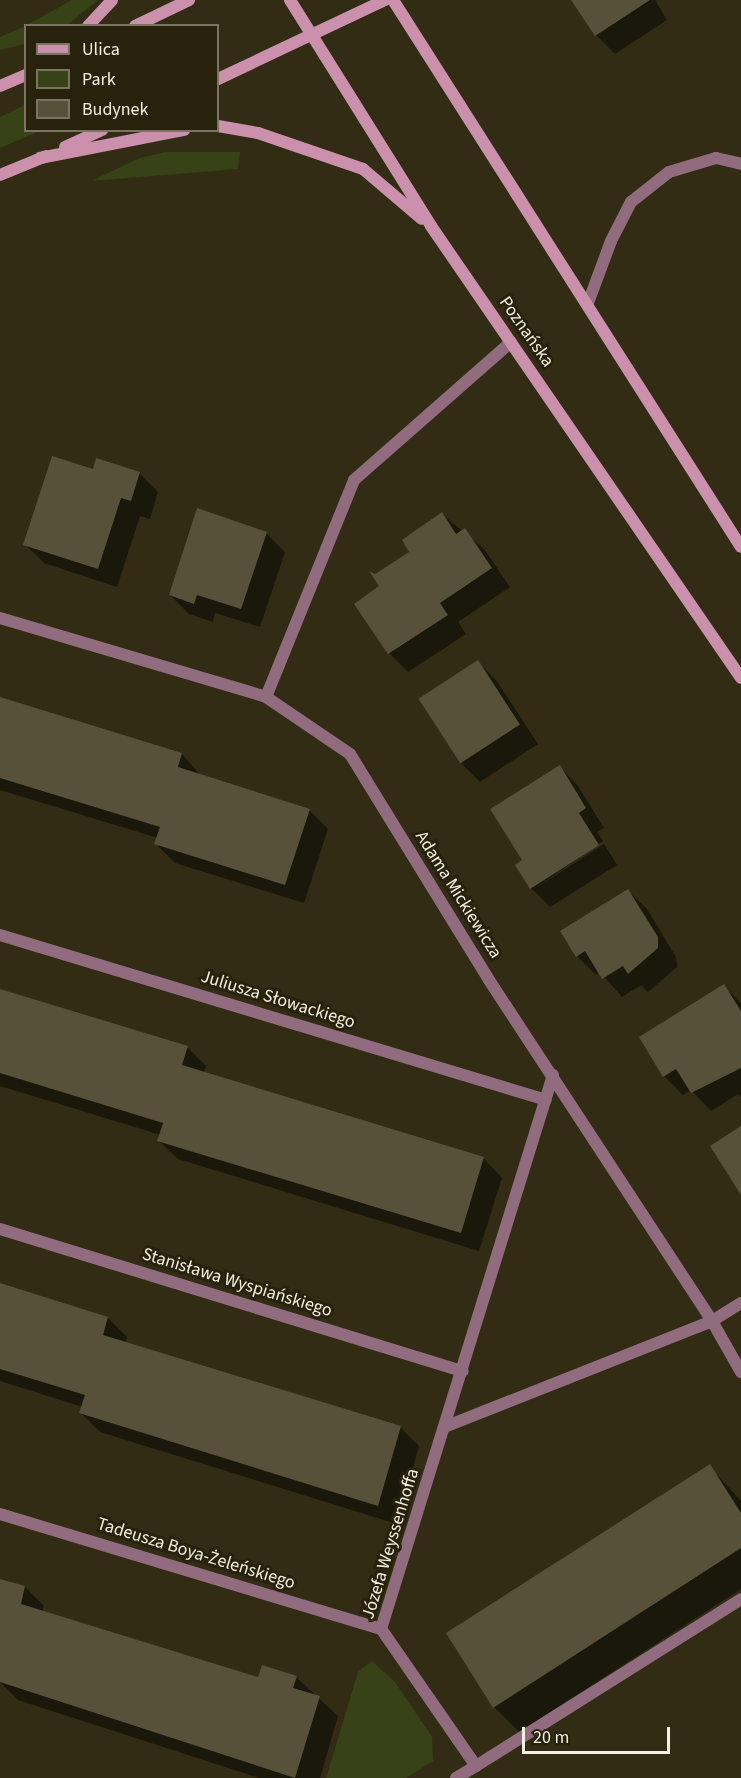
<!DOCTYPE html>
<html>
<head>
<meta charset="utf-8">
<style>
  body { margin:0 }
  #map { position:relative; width:741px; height:1778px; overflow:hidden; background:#322c15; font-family:"Source Sans 3",sans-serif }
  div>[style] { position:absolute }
  .green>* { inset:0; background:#374216 }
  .shadow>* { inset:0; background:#0007 }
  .building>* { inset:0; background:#58513a; transform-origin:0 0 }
  .lane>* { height:12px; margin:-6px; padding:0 6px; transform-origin:6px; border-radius:6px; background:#916c7e }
  .street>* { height:12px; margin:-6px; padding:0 6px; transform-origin:6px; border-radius:6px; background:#916c7e }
  .secondary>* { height:12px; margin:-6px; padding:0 6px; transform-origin:6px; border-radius:6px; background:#cb90ac }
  span { translate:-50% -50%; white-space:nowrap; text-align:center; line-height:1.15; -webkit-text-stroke:6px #28220c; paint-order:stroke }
  .street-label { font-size:18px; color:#f3efe1 }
  .legend { position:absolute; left:24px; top:24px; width:195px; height:108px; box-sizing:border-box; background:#28220c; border:2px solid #797461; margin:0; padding:8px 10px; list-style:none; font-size:18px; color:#f3efe1 }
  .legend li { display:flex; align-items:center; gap:12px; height:30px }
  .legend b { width:30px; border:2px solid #797461 }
  .scale { position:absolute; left:522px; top:1727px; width:148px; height:27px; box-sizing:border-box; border:3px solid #f3efe1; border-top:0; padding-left:8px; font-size:18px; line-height:21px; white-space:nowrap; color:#f3efe1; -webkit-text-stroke:4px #28220c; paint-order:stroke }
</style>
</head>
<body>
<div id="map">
  <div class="green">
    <i style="clip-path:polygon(72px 0,98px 0,67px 25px,27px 25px)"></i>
    <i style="clip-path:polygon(25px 26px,25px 44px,0 50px,0 37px)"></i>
    <i style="clip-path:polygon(25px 105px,26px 130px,40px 131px,0 148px,0 117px)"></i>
    <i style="clip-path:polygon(165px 152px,240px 152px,238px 169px,91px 181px,140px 158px)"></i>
    <i style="clip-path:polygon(372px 1661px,395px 1682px,432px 1737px,433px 1761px,406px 1778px,326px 1778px,358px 1672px)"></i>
  </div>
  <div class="shadow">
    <i style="clip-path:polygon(573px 0,655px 0,667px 20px,615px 54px,596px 35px)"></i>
    <i style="clip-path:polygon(139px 473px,158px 492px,150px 519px,140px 516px,117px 587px,44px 563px,25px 544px)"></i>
    <i style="clip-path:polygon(442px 514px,484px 549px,510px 587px,458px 622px,466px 634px,408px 672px,389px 653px,356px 604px,381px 586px)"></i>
    <i style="clip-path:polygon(266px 533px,285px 552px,260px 627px,215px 613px,213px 622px,189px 614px,170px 595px)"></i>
    <i style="clip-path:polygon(477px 661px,496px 680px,538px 744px,480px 782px,461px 763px)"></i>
    <i style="clip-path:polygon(0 698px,182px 754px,200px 775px,309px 810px,328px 829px,304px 903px,175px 863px,156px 844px,158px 838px,0 790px)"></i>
    <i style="clip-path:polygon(560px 767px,578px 786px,604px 828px,597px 832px,603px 841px,534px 889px,604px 844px,617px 865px,550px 907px,531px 888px,517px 865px,524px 861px)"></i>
    <i style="clip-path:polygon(628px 891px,647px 909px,676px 957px,677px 967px,648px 992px,641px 985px,622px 997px,600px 972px,596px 975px,577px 956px)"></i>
    <i style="clip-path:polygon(724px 986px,741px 1003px,741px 1097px,738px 1094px,711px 1111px,691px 1090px,683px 1095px,664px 1076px)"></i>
    <i style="clip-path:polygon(0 990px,188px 1048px,206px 1066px,204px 1073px,484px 1159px,502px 1178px,479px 1251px,178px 1159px,159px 1141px,161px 1135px,0 1086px)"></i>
    <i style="clip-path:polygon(0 1285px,108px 1318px,127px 1337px,125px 1343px,400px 1427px,419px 1446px,397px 1524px,100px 1432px,81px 1413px,83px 1407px,0 1381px)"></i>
    <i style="clip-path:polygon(709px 1466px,741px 1501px,741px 1589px,519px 1732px,494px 1707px)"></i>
    <i style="clip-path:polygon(0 1580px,25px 1587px,44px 1606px,42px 1612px,259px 1679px,296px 1677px,338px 1716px,320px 1778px,259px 1778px,18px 1700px,0 1682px)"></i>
  </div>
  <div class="building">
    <i style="clip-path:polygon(571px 0,650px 0,595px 36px)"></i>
    <i style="clip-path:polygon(52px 456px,93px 469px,96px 458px,140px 472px,131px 501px,121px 498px,98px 569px,23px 545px)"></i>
    <i style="clip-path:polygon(197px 508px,267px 532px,241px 609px,197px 595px,194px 604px,169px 595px)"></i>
    <i style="clip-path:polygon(442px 512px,456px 534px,465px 528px,492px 568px,440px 603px,448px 615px,388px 654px,354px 604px,379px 586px,369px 571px,375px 574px,409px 552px,402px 540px)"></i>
    <i style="left:478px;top:660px;width:77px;height:71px;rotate:57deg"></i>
    <i style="clip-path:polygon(0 697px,182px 753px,178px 767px,310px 809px,285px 885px,154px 844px,160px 827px,0 778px)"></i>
    <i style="clip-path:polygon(560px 765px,586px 808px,579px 813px,599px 845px,530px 889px,515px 865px,522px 860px,490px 809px)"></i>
    <i style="clip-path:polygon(628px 889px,658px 937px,658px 948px,628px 974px,623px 966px,602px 979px,585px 951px,576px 957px,560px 931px)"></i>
    <i style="clip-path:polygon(724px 984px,741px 1011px,741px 1068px,691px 1093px,676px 1069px,663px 1077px,639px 1037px)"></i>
    <i style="clip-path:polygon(0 989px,188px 1046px,182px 1065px,484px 1157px,461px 1233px,157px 1141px,163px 1123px,0 1073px)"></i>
    <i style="clip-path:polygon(741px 1126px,741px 1195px,710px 1146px)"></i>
    <i style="clip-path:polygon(0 1283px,108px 1317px,103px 1335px,401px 1426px,378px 1506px,79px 1413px,85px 1395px,0 1369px)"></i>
    <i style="clip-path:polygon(710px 1464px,741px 1513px,741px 1548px,493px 1708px,446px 1633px)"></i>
    <i style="clip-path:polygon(0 1579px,25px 1586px,21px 1604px,258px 1677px,262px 1665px,297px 1676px,293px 1688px,320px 1696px,295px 1778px,0 1682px)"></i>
  </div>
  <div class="lane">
    <i style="left:588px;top:303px;width:66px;rotate:-69.6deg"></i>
    <i style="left:611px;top:241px;width:44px;rotate:-62.9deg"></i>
    <i style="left:631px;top:202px;width:48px;rotate:-38.3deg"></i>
    <i style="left:669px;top:172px;width:49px;rotate:-16.6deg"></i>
    <i style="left:716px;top:158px;width:26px;rotate:13deg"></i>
    <i style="left:266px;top:697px;width:234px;rotate:-67.9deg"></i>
    <i style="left:354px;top:480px;width:209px;rotate:-41.3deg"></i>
    <i style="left:0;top:935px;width:570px;rotate:16.81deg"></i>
    <i style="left:0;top:1229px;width:484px;rotate:17.1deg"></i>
    <i style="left:0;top:1514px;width:398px;rotate:16.8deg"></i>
    <i style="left:476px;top:1766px;width:313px;rotate:-32.2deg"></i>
  </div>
  <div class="street">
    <i style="left:0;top:618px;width:277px;rotate:16.5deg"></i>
    <i style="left:266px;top:697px;width:102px;rotate:34.2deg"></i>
    <i style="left:350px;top:754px;width:265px;rotate:58.4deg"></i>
    <i style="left:489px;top:980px;width:407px;rotate:56.8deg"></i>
    <i style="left:712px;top:1321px;width:59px;rotate:60.4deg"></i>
    <i style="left:447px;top:1426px;width:285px;rotate:-21.6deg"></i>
    <i style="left:712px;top:1321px;width:34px;rotate:-32deg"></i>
    <i style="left:456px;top:1778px;width:23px;rotate:-31deg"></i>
    <i style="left:476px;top:1766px;width:167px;rotate:-124.7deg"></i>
    <i style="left:381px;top:1629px;width:580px;rotate:-72.75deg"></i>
  </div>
  <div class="secondary">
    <i style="left:290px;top:0;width:266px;rotate:58deg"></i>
    <i style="left:431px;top:226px;width:548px;rotate:55.56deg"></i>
    <i style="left:393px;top:0;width:648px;rotate:57.54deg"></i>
    <i style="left:88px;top:26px;width:35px;rotate:-47deg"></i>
    <i style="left:135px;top:26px;width:60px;rotate:-25.7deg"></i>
    <i style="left:218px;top:79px;width:185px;rotate:-25.3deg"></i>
    <i style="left:0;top:86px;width:28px;rotate:-23deg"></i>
    <i style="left:218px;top:126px;width:41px;rotate:9.9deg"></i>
    <i style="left:258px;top:133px;width:111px;rotate:18.9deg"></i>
    <i style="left:363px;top:169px;width:77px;rotate:40.3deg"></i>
    <i style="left:65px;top:147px;width:41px;rotate:-24.7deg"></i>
    <i style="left:40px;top:158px;width:147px;rotate:-11deg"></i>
    <i style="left:0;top:175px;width:50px;rotate:-22.4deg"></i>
  </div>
  <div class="street-label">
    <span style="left:526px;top:332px;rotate:55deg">Poznańska</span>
    <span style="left:458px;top:895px;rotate:58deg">Adama Mickiewicza</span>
    <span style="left:278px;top:1000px;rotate:17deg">Juliusza Słowackiego</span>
    <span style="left:237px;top:1283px;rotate:17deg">Stanisława Wyspiańskiego</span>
    <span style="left:391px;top:1544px;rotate:-73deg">Józefa Weyssenhoffa</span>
    <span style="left:196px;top:1554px;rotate:17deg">Tadeusza Boya-Żeleńskiego</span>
  </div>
  <ul class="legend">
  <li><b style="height:8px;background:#cb90ac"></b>Ulica</li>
  <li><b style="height:16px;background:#374216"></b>Park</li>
  <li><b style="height:16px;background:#58513a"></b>Budynek</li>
  </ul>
  <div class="scale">20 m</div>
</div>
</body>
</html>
